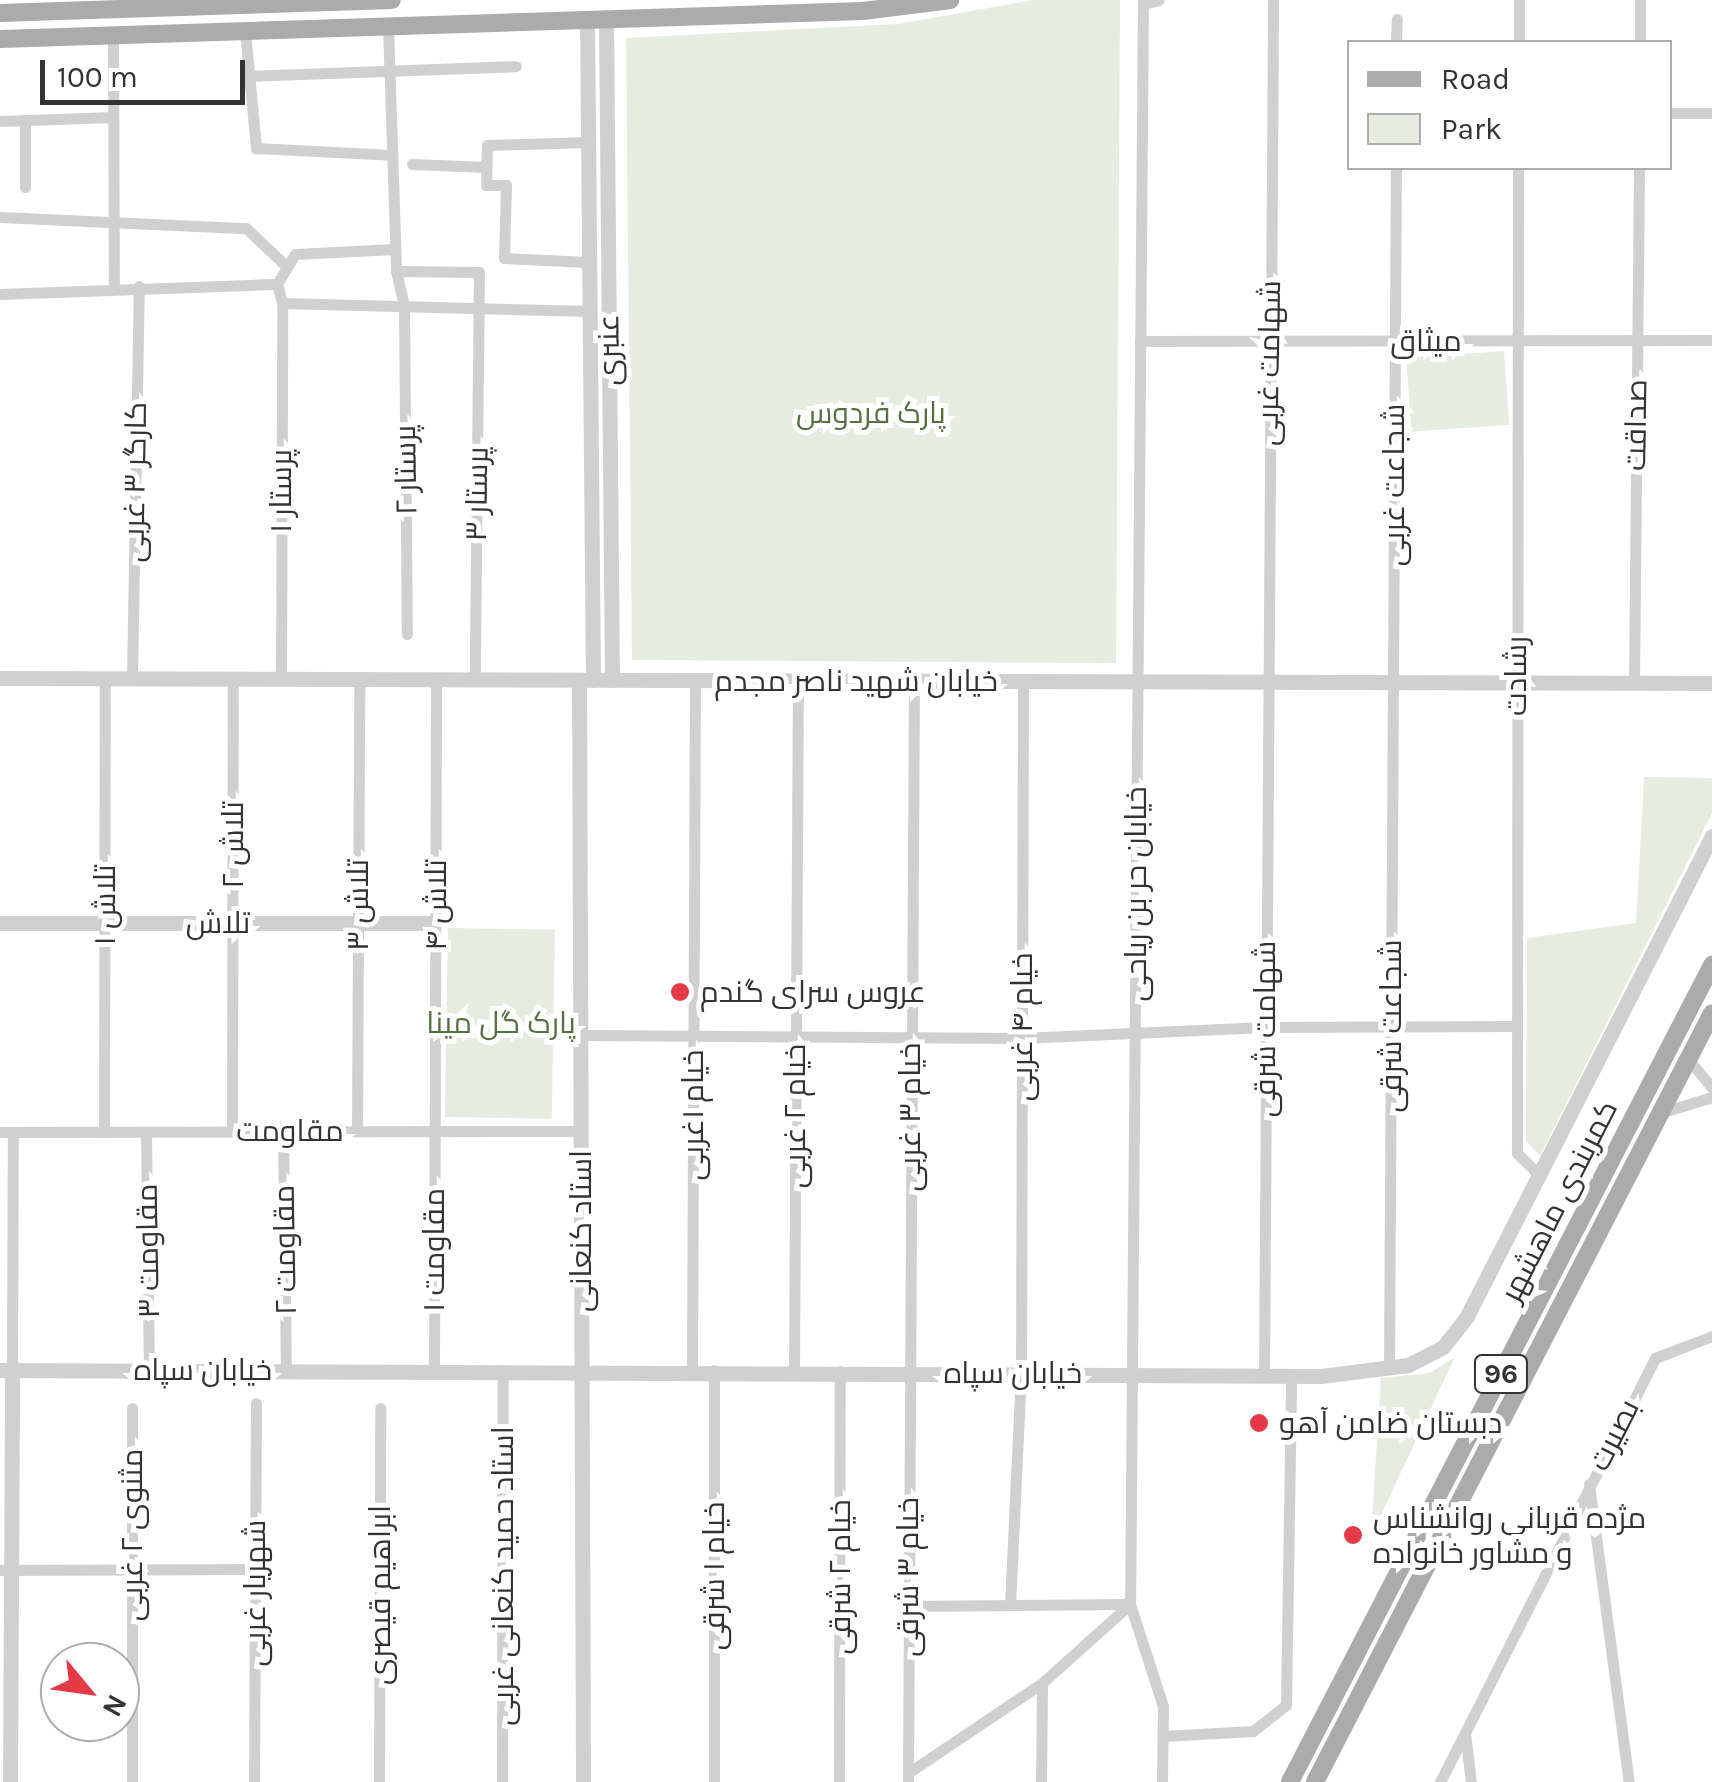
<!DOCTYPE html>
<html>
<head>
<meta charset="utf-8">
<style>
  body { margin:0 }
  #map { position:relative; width:1712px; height:1782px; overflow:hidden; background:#fff; font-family:Karla,Cairo,sans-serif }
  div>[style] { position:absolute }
  .green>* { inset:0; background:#e6ecdf; transform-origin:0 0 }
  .minor>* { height:11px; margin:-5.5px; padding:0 5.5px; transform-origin:5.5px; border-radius:5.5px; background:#d0d0d0 }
  .tertiary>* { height:15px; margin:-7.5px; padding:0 7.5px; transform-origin:7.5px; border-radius:7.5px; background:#d0d0d0 }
  .primary>* { height:18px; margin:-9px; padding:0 9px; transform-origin:9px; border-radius:9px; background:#ababab }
  .dots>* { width:28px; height:28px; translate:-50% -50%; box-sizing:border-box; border:5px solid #fff; border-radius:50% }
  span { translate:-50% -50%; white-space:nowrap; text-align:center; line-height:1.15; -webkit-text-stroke:10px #fff; paint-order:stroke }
  .shield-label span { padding:2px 8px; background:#fff; border:2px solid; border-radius:8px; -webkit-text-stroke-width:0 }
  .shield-label { font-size:28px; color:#333; font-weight:700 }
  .street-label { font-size:30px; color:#333 }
  .park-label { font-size:30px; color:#56703f }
  .poi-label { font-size:30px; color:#333 }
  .left { translate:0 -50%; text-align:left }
  .legend { position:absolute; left:1347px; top:40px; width:325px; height:130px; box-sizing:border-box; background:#fff; border:2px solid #adadad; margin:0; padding:12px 18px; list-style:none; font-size:30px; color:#333 }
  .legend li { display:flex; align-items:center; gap:20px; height:50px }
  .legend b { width:50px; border:2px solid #adadad }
  .north { position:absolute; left:40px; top:1642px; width:100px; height:100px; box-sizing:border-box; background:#fff; border:2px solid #adadad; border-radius:50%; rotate:119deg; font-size:28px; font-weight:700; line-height:40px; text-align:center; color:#333 }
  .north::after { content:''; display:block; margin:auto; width:35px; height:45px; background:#e63946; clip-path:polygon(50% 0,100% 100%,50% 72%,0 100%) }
  .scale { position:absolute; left:40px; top:60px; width:205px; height:45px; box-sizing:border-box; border:5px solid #333; border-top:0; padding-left:12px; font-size:30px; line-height:35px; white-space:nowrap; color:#333; -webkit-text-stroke:8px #fff; paint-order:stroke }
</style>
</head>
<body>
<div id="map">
  <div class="green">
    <i style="clip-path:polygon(1034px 0,1120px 0,1116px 663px,632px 660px,626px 38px,898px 24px)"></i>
    <i style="left:1504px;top:351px;width:74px;height:98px;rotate:86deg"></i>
    <i style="clip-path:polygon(1644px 777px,1712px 778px,1712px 813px,1540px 1156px,1526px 1141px,1527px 938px,1636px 923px)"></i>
    <i style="left:448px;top:928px;width:107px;height:189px;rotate:1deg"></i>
    <i style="clip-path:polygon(1455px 1357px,1371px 1536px,1381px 1378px,1430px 1373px)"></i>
  </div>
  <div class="minor">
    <i style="left:1143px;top:0;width:1604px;rotate:90.46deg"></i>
    <i style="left:1130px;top:1604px;width:107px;rotate:72.1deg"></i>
    <i style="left:1163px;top:1706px;width:76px;rotate:90.8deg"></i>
    <i style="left:1143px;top:4px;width:16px;rotate:-14deg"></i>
    <i style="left:388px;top:26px;width:245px;rotate:88.1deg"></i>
    <i style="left:396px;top:271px;width:36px;rotate:77deg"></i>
    <i style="left:404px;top:306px;width:328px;rotate:89.5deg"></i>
    <i style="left:245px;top:31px;width:118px;rotate:84.6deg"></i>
    <i style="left:256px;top:148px;width:136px;rotate:2.9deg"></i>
    <i style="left:113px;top:35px;width:253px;rotate:89.8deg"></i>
    <i style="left:1396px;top:42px;width:23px;rotate:-88deg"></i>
    <i style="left:1519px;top:42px;width:42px;rotate:-90deg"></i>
    <i style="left:1640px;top:42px;width:42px;rotate:-90deg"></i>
    <i style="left:247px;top:76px;width:269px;rotate:-2.1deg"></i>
    <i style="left:1670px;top:113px;width:42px"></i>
    <i style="left:0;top:121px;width:113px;rotate:-2deg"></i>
    <i style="left:588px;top:142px;width:101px;rotate:178.3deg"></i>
    <i style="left:487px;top:145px;width:40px;rotate:91.4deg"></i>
    <i style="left:486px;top:185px;width:20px"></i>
    <i style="left:506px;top:185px;width:73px;rotate:91.6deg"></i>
    <i style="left:504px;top:258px;width:85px;rotate:2.7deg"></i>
    <i style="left:412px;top:164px;width:74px;rotate:2.3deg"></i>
    <i style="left:1518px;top:168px;width:985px;rotate:90.06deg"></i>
    <i style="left:1517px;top:1153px;width:31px;rotate:45deg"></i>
    <i style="left:25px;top:187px;width:67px;rotate:-90deg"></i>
    <i style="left:0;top:217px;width:246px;rotate:2.6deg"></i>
    <i style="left:246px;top:228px;width:52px;rotate:43.5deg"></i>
    <i style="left:396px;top:271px;width:83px;rotate:0.7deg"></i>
    <i style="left:479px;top:272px;width:408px;rotate:90.6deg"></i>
    <i style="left:277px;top:284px;width:35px;rotate:-59deg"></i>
    <i style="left:295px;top:254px;width:100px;rotate:-2.9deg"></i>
    <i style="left:0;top:294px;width:277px;rotate:-2.1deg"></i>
    <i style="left:277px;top:284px;width:20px;rotate:75deg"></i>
    <i style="left:282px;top:303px;width:308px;rotate:1.5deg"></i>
    <i style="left:1140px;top:341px;width:572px;rotate:-0.1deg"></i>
    <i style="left:132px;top:678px;width:392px;rotate:-89deg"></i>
    <i style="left:281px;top:679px;width:376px;rotate:-89.8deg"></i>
    <i style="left:1634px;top:683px;width:515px;rotate:-89.44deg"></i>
    <i style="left:580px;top:1035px;width:442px;rotate:0.4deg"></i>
    <i style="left:1022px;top:1038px;width:243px;rotate:-2.6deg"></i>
    <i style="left:1265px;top:1027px;width:251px;rotate:-0.2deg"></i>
    <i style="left:1688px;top:1059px;width:38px;rotate:50deg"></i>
    <i style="left:1660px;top:1113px;width:54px;rotate:-17.1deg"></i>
    <i style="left:232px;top:1131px;width:452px;rotate:-89.9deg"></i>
    <i style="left:283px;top:1131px;width:239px;rotate:89.3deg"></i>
    <i style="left:357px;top:1131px;width:452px;rotate:-89.7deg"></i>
    <i style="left:0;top:1132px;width:580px;rotate:-0.1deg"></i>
    <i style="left:104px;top:1132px;width:453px;rotate:-89.9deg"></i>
    <i style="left:146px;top:1132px;width:238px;rotate:89.3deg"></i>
    <i style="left:1389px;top:1369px;width:1201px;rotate:-89.67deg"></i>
    <i style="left:12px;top:1370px;width:238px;rotate:-89.8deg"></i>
    <i style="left:434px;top:1370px;width:691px;rotate:-89.83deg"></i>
    <i style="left:692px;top:1370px;width:690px;rotate:-89.75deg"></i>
    <i style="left:714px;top:1370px;width:412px;rotate:90deg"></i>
    <i style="left:794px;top:1371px;width:690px;rotate:-89.67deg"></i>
    <i style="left:1264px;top:1375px;width:1375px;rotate:-89.62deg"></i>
    <i style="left:1589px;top:1484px;width:301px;rotate:82.4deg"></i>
    <i style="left:0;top:1570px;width:255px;rotate:-0.2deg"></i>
    <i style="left:1010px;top:1605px;width:232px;rotate:-87.3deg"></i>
    <i style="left:1021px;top:1373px;width:692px;rotate:-89.83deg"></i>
    <i style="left:908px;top:1606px;width:221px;rotate:-0.5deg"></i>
    <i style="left:1465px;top:1733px;width:49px;rotate:83deg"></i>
    <i style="left:1163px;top:1736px;width:90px;rotate:-3.2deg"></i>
    <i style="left:1253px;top:1731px;width:42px;rotate:-38.2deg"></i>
    <i style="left:1286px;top:1705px;width:330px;rotate:-89.1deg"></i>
    <i style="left:908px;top:1773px;width:161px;rotate:-33.9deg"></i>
    <i style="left:1042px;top:1683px;width:118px;rotate:-41.9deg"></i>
    <i style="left:132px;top:1782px;width:374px;rotate:-90deg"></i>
    <i style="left:254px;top:1782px;width:379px;rotate:-89.7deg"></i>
    <i style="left:379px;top:1782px;width:374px;rotate:-89.8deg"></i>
    <i style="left:502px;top:1782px;width:412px;rotate:-89.9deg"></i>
    <i style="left:839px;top:1782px;width:411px;rotate:-89.9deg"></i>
    <i style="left:908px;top:1782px;width:1101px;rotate:-89.69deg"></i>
    <i style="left:1041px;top:1782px;width:99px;rotate:-89.4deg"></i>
    <i style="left:1440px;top:1782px;width:475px;rotate:-63.1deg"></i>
    <i style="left:1655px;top:1358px;width:61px;rotate:-21.1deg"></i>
  </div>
  <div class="tertiary">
    <i style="left:606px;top:19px;width:661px;rotate:89.48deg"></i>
    <i style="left:587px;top:20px;width:660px;rotate:89.48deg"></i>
    <i style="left:0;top:678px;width:1712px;rotate:0.17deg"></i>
    <i style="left:579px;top:680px;width:1102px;rotate:89.79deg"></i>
    <i style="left:0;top:923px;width:436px"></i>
    <i style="left:0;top:1370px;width:1321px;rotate:0.26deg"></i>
    <i style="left:1321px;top:1376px;width:88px;rotate:-7.2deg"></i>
    <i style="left:1408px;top:1365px;width:39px;rotate:-27deg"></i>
    <i style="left:1443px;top:1347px;width:39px;rotate:-52deg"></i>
    <i style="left:1467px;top:1316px;width:539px;rotate:-62.96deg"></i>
    <i style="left:10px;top:1782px;width:412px;rotate:-89.7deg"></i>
  </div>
  <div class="primary">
    <i style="left:0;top:13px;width:392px;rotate:-1.9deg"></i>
    <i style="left:0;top:39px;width:863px;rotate:-1.86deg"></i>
    <i style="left:863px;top:11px;width:88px;rotate:-7.2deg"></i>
    <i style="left:1290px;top:1782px;width:920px;rotate:-62.68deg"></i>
    <i style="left:1315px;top:1782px;width:865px;rotate:-62.69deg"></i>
  </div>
  <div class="dots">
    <i style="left:680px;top:992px;background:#e63946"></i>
    <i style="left:1259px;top:1423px;background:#e63946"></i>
    <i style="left:1353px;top:1535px;background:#e63946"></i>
  </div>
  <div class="shield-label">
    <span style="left:1501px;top:1374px">96</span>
  </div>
  <div class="street-label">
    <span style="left:1426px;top:341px">میثاق</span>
    <span style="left:609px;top:350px;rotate:-91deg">عنبری</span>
    <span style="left:1269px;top:363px;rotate:-89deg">شهامت غربی</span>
    <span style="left:1636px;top:425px;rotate:-89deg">صداقت</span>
    <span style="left:406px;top:470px;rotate:-91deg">پرستار ۲</span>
    <span style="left:135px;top:482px;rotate:-89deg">کارگر ۳ غربی</span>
    <span style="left:1394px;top:485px;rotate:-90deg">شجاعت غربی</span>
    <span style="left:281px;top:491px;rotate:-90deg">پرستار ۱</span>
    <span style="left:477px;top:494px;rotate:-89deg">پرستار ۳</span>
    <span style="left:1516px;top:676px;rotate:-90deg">رشادت</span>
    <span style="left:856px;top:681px">خیابان شهید ناصر مجدم</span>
    <span style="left:233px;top:845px;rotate:-90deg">تلاش ۲</span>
    <span style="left:1136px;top:894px;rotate:-90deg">خیابان حر بن ریاحی</span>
    <span style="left:105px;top:905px;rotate:-90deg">تلاش ۱</span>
    <span style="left:358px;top:905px;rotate:-90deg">تلاش ۳</span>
    <span style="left:436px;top:905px;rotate:-90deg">تلاش ۴</span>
    <span style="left:218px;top:923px">تلاش</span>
    <span style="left:1391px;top:1026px;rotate:-90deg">شجاعت شرقی</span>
    <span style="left:1022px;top:1027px;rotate:-90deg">خیام ۴ غربی</span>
    <span style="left:1265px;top:1029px;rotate:-90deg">شهامت شرقی</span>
    <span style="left:693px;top:1115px;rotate:-90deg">خیام ۱غربی</span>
    <span style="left:795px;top:1116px;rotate:-90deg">خیام ۲ غربی</span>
    <span style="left:910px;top:1117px;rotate:-90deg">خیام ۳ غربی</span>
    <span style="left:290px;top:1131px">مقاومت</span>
    <span style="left:1559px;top:1201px;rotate:-63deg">کمربندی ماهشهر</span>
    <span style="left:581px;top:1231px;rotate:-90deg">استاد کنعانی</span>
    <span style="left:285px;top:1250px;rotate:-91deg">مقاومت ۲</span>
    <span style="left:434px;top:1250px;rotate:-90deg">مقاومت ۱</span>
    <span style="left:148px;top:1251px;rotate:-91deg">مقاومت ۳</span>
    <span style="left:203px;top:1370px">خیابان سپاه</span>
    <span style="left:1013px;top:1373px">خیابان سپاه</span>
    <span style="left:1614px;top:1435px;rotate:-63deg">بصیرت</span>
    <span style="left:132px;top:1535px;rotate:-90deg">مثنوی ۲ غربی</span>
    <span style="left:503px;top:1576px;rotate:-90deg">استاد حمید کنعانی غربی</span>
    <span style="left:714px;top:1576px;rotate:-90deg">خیام ۱ شرقی</span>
    <span style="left:840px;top:1577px;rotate:-90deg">خیام ۲ شرقی</span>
    <span style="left:908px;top:1577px;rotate:-90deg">خیام ۳ شرقی</span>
    <span style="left:255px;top:1593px;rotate:-90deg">شهریار غربی</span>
    <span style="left:380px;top:1595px;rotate:-90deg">ابراهیم قیصری</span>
  </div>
  <div class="park-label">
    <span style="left:871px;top:413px">پارک فردوس</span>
    <span style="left:501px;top:1023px">پارک گل مینا</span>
  </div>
  <div class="poi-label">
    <span class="left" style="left:700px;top:992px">عروس سرای گندم</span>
    <span class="left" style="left:1279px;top:1423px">دبستان ضامن آهو</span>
    <span class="left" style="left:1373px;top:1535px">مژده قربانی روانشناس<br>و مشاور خانواده</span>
  </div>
  <ul class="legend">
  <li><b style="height:12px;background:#ababab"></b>Road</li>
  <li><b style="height:28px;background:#e6ecdf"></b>Park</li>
  </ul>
  <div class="north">N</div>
  <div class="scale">100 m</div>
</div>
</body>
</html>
